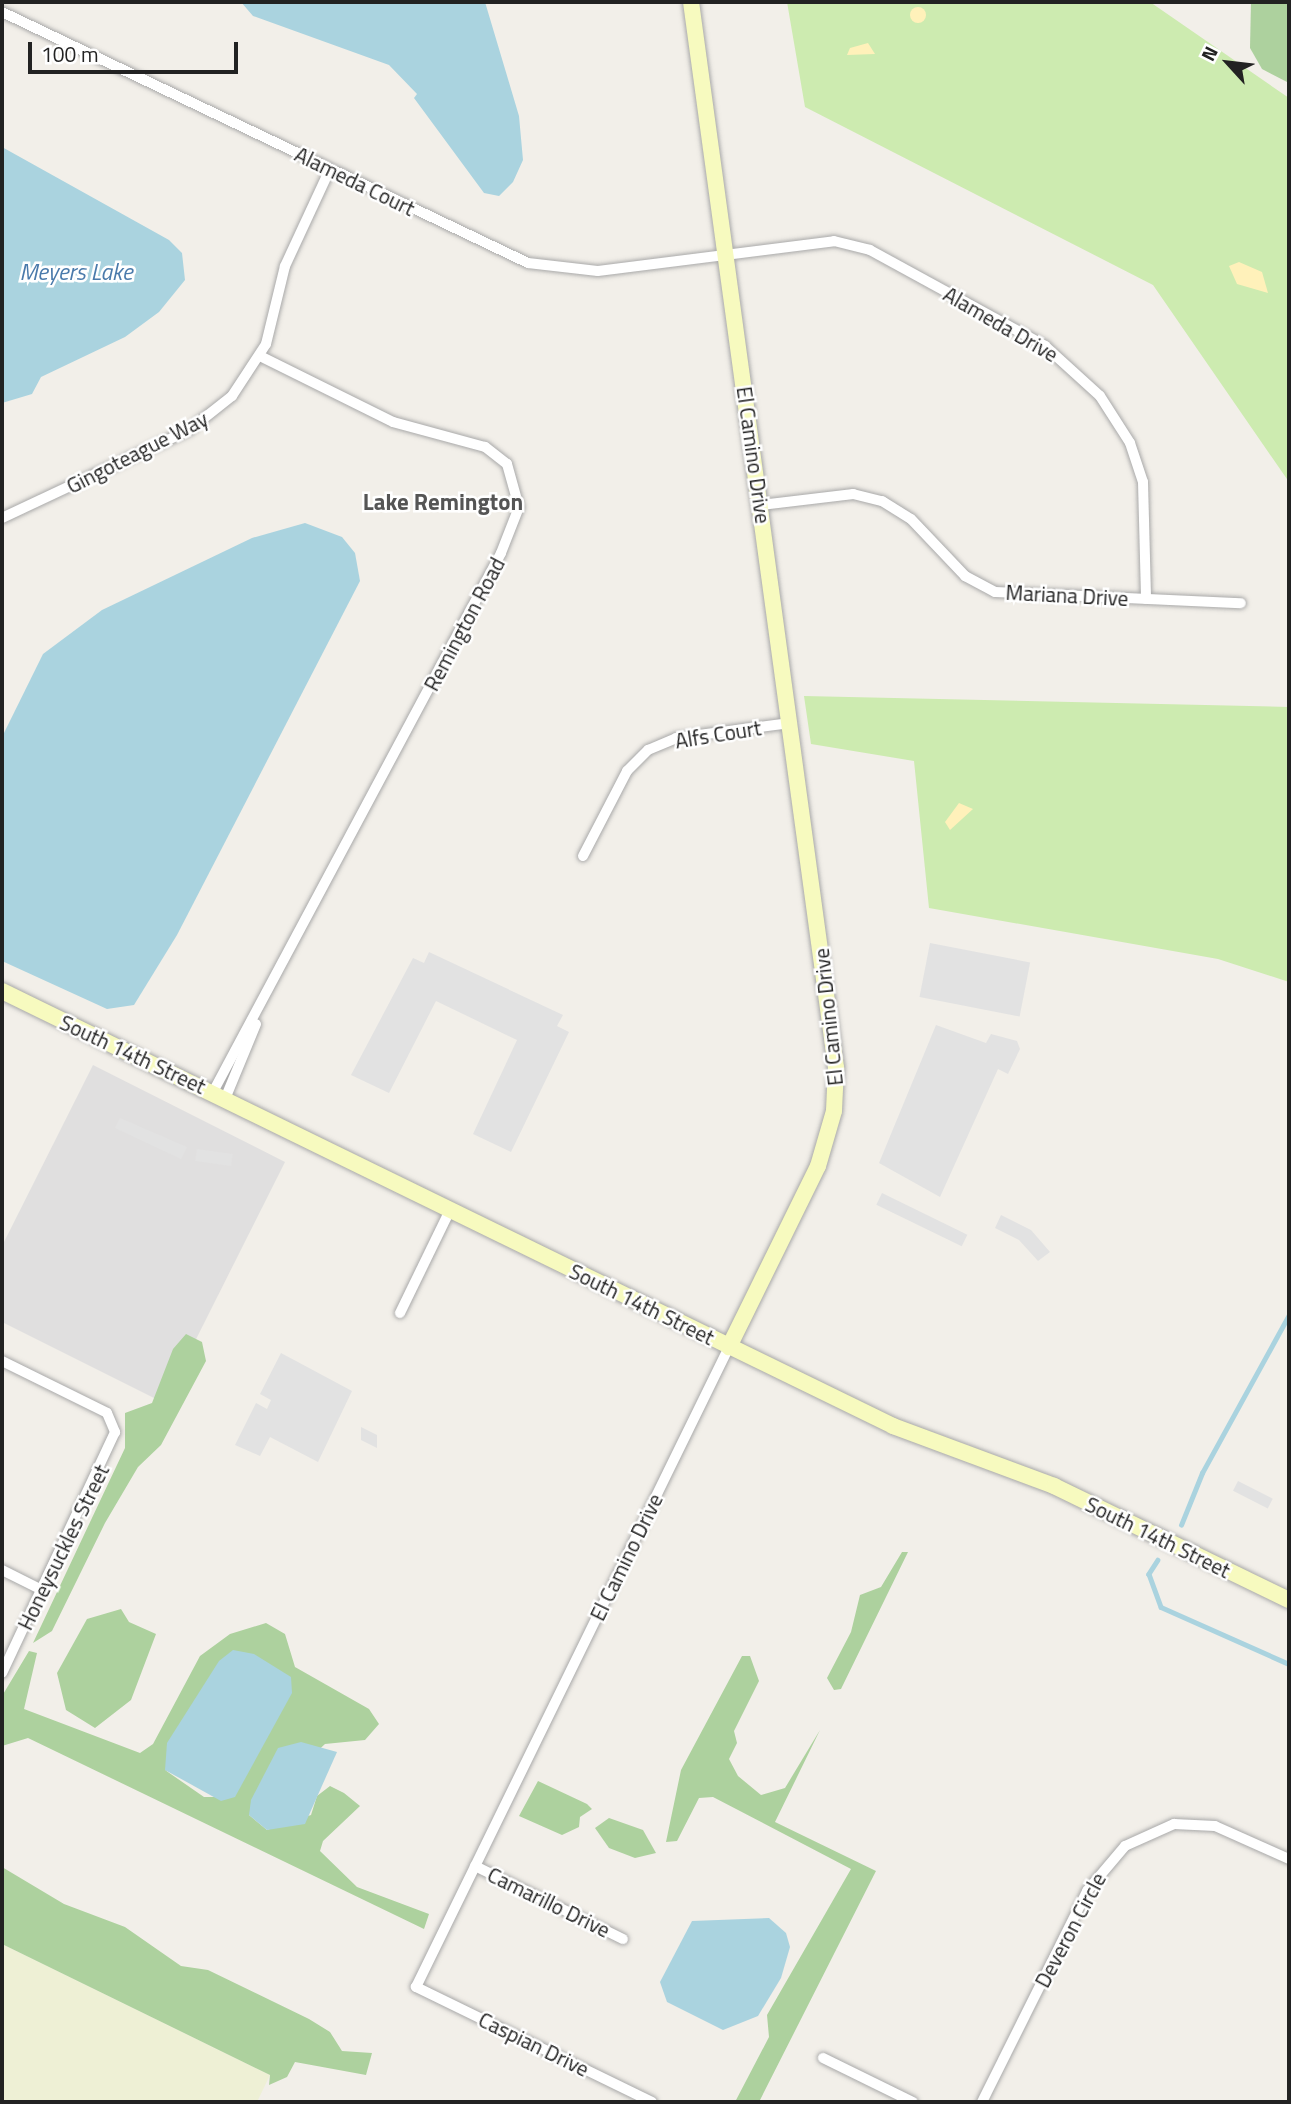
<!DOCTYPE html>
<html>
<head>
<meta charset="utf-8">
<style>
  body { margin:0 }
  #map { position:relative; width:1291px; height:2104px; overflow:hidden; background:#f2efe9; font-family:"Titillium Web",sans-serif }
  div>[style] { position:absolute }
  .residential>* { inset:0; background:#e0dfdf }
  .farmland>* { inset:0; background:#eef0d5 }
  .grass>* { inset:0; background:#cdebb0 }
  .forest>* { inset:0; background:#add19e }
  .sand>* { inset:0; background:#fff1ba }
  .round { border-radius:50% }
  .parking>* { inset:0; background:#e2e2e2; transform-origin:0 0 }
  .water>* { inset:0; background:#aad3df }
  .stream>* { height:4.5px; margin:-2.25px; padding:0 2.25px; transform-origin:2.25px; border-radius:2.25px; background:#aad3df }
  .roads { filter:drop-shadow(0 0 2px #a9a9a9) drop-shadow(0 0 2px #a9a9a9) }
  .street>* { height:10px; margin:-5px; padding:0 5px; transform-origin:5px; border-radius:5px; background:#fff }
  .secondary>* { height:16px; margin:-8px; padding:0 8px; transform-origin:8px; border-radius:8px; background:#f7fabf }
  span { translate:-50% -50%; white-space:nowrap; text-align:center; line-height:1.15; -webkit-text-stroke:5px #fff; paint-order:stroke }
  .street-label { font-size:21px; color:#222 }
  .water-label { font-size:23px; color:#4a7aab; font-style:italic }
  .neighbourhood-label { font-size:23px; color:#555; font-weight:700 }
  .frame { position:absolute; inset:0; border:4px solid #222; pointer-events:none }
  .north { position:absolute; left:1193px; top:28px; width:70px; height:70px; -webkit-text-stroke:5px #fff; paint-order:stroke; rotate:297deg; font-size:19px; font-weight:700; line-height:28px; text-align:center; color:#222 }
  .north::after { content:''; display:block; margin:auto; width:24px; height:32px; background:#222; clip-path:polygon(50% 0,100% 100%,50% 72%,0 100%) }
  .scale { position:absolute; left:28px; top:42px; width:210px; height:32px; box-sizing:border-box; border:4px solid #222; border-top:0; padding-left:9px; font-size:21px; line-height:24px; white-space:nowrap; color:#222; -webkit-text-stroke:5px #fff; paint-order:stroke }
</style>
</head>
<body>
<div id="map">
  <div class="residential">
    <i style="clip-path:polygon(93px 1065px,285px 1162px,164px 1403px,2px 1322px,2px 1246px)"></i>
  </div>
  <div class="farmland">
    <i style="clip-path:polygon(2px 1944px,270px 2075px,257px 2102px,2px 2102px)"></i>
  </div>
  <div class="grass">
    <i style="clip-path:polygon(787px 2px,1150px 2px,1289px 98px,1289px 482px,1153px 285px,805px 107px)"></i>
    <i style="clip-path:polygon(804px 696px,1289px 707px,1289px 982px,1218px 959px,929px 908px,914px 761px,811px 744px)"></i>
  </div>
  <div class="forest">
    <i style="clip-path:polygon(1251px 2px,1289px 2px,1289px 83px,1262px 69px,1250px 48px)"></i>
    <i style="clip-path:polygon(186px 1334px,202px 1342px,206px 1361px,161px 1445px,138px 1467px,105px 1523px,52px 1631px,33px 1643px,125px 1448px,125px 1413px,152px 1403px,173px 1349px)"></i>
    <i style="clip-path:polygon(902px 1552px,908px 1552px,841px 1689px,834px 1690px,827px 1678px,851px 1632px,860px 1595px,881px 1587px)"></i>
    <i style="clip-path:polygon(121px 1609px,129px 1622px,156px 1634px,131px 1700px,95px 1728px,66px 1710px,57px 1673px,87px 1619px)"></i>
    <i style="clip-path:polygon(evenodd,266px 1623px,285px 1634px,295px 1667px,369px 1709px,379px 1724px,365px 1740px,325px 1744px,249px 1815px,267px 1830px,311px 1815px,317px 1796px,330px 1786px,344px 1793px,360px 1806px,323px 1841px,320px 1851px,357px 1887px,429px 1914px,424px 1929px,28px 1738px,2px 1746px,2px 1696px,29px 1651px,37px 1653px,24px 1709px,140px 1753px,153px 1744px,200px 1656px,230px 1634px,266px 1623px,165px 1770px,235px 1797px,204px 1797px,165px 1770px)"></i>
    <i style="clip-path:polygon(742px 1656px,750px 1656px,759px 1681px,734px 1731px,737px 1743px,729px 1759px,738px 1776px,761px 1795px,785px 1788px,820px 1730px,775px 1822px,876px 1871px,759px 2102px,735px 2102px,769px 2037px,767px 2015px,851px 1869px,713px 1797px,699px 1798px,677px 1841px,666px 1842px,681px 1770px)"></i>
    <i style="clip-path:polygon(538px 1781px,587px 1804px,592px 1809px,580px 1817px,579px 1827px,562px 1835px,519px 1816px)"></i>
    <i style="clip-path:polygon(609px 1818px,643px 1830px,656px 1853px,635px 1858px,609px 1848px,595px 1828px)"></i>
    <i style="clip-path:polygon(2px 1867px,64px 1904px,125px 1927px,181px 1966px,208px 1970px,309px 2019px,330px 2032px,342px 2051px,372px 2053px,366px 2075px,295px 2062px,287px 2077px,269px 2085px,270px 2075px,2px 1944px)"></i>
  </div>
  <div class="sand">
    <i class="round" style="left:910px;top:7px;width:16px;height:16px"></i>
    <i style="clip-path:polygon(868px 43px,875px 54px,847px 55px,850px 48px)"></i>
    <i style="clip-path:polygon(1239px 262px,1262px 272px,1268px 293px,1237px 284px,1229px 266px)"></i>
    <i style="clip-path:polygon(959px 803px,973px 809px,950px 830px,945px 822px)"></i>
  </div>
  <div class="parking">
    <i style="left:930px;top:943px;width:102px;height:55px;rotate:11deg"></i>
    <i style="clip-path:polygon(429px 952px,563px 1015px,557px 1026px,569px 1032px,511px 1152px,473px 1134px,517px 1040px,436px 1001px,389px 1093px,351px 1075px,413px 958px,424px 963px)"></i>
    <i style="clip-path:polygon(936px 1025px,986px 1043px,991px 1034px,1017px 1041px,1020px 1049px,1008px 1074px,998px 1069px,940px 1197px,879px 1163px)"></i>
    <i style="clip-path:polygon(120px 1118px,187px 1147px,181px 1159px,115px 1128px)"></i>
    <i style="left:197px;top:1149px;width:36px;height:12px;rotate:8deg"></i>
    <i style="left:882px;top:1193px;width:95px;height:13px;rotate:26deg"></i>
    <i style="clip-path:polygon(1001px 1215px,1031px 1230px,1050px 1252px,1038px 1261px,1019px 1240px,995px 1228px)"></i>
    <i style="clip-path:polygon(281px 1353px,352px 1391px,318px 1462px,270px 1437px,260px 1456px,235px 1445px,256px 1403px,267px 1409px,271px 1400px,260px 1394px)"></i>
    <i style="clip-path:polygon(361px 1427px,377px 1435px,377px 1448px,361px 1440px)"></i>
    <i style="left:1238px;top:1481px;width:39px;height:11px;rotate:27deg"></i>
  </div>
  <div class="water">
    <i style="clip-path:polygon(241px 2px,485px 2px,519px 116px,523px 160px,513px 182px,499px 196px,484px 193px,414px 98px,417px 94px,389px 65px,253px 16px)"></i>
    <i style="clip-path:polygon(2px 147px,169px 240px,182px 253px,185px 280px,159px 312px,125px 337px,41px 377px,32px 394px,2px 403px)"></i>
    <i style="clip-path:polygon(305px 523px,342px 537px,355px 553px,360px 581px,177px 935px,134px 1005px,107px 1009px,2px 961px,2px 737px,43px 654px,102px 610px,252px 538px)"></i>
    <i style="clip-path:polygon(233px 1650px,254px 1654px,291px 1677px,292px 1693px,235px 1797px,221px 1801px,165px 1770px,167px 1743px,219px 1661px)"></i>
    <i style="clip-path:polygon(301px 1742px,337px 1752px,305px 1824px,267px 1830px,249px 1815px,251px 1800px,278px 1748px)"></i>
    <i style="clip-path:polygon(769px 1918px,786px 1933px,790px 1947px,781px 1978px,758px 2016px,723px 2030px,667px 2002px,660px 1982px,692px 1921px)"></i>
  </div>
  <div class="stream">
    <i style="left:1181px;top:1525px;width:56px;rotate:-68deg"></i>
    <i style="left:1202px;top:1473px;width:180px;rotate:-61.2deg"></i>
    <i style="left:1158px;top:1560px;width:17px;rotate:123deg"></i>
    <i style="left:1149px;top:1574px;width:35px;rotate:70deg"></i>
    <i style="left:1161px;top:1607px;width:140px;rotate:24deg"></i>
  </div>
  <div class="roads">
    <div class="street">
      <i style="left:2px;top:12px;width:583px;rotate:25.51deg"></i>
      <i style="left:528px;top:263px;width:70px;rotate:6.5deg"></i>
      <i style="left:598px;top:271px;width:238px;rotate:-7.2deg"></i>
      <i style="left:834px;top:241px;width:37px;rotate:14deg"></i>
      <i style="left:870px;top:250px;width:200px;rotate:28.7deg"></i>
      <i style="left:1045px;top:346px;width:74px;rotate:42.3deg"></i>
      <i style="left:1100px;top:396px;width:56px;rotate:57.4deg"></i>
      <i style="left:1130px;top:443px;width:41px;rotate:71.6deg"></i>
      <i style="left:1143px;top:482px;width:117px;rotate:88.5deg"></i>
      <i style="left:761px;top:505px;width:93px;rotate:-6.8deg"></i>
      <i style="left:853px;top:494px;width:30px;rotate:14deg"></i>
      <i style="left:882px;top:501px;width:34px;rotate:32deg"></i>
      <i style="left:911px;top:519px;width:79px;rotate:46.5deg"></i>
      <i style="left:965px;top:576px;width:34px;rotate:28deg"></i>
      <i style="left:995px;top:592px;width:246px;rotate:2.6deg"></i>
      <i style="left:2px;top:518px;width:207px;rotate:-25.2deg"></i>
      <i style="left:189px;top:430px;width:55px;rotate:-38.3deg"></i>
      <i style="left:232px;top:396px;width:62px;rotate:-56.8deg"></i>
      <i style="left:266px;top:344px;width:80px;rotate:-76.3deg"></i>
      <i style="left:285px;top:266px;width:107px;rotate:-65.1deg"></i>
      <i style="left:583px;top:856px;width:96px;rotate:-62.6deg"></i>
      <i style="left:627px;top:771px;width:30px;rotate:-45deg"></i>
      <i style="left:648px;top:750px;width:30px;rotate:-23deg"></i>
      <i style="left:676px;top:738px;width:115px;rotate:-7.5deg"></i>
      <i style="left:213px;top:1092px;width:611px;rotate:-61.88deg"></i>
      <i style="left:501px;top:553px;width:49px;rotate:-68.6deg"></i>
      <i style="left:519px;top:507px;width:45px;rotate:-105.6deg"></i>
      <i style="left:507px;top:464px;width:28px;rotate:-142deg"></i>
      <i style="left:485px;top:447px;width:95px;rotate:-164.8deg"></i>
      <i style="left:393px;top:422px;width:148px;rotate:-153.6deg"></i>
      <i style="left:225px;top:1099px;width:81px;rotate:-67.5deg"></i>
      <i style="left:400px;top:1313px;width:114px;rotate:-64.1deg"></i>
      <i style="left:2px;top:1361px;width:117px;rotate:26.3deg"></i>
      <i style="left:107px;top:1413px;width:21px;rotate:67deg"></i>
      <i style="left:115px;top:1432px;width:266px;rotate:115.1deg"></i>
      <i style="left:2px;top:1570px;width:45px;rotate:26.6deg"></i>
      <i style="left:475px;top:1866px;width:165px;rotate:26.3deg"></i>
      <i style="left:823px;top:2058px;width:100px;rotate:26.1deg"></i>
      <i style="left:652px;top:2102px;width:263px;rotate:-154deg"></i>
      <i style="left:416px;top:1987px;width:712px;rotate:-63.94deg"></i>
      <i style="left:982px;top:2102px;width:236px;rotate:-63.5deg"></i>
      <i style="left:1087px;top:1891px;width:59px;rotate:-49.8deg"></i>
      <i style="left:1125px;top:1846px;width:54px;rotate:-24.2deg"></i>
      <i style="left:1174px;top:1824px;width:41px;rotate:2.8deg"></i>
      <i style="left:1215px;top:1826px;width:81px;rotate:24deg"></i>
    </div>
    <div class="secondary">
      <i style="left:691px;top:2px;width:1076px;rotate:82.25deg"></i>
      <i style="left:836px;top:1068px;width:43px;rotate:92.7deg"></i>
      <i style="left:834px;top:1111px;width:57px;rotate:106.2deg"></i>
      <i style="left:818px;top:1166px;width:202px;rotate:116.2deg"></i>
      <i style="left:2px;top:991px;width:992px;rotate:26.02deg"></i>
      <i style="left:893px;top:1426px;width:172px;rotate:20.4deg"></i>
      <i style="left:1054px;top:1486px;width:261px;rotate:25.9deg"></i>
    </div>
  </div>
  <div class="street-label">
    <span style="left:355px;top:181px;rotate:26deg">Alameda Court</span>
    <span style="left:1001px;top:324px;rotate:30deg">Alameda Drive</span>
    <span style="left:137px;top:452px;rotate:-27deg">Gingoteague Way</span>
    <span style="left:754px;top:455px;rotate:82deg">El Camino Drive</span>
    <span style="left:1067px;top:595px;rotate:3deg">Mariana Drive</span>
    <span style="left:464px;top:624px;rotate:-62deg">Remington Road</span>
    <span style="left:718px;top:734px;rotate:-9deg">Alfs Court</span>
    <span style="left:828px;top:1017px;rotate:-96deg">El Camino Drive</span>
    <span style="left:133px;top:1054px;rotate:25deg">South 14th Street</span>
    <span style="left:642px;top:1304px;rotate:26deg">South 14th Street</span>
    <span style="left:1158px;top:1537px;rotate:26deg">South 14th Street</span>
    <span style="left:63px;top:1547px;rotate:-64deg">Honeysuckles Street</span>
    <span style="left:626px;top:1557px;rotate:-64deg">El Camino Drive</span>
    <span style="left:549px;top:1902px;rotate:26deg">Camarillo Drive</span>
    <span style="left:1070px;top:1930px;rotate:-62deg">Deveron Circle</span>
    <span style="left:534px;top:2044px;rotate:26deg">Caspian Drive</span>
  </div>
  <div class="water-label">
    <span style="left:76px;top:272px">Meyers Lake</span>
  </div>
  <div class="neighbourhood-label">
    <span style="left:443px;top:502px">Lake Remington</span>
  </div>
  <div class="frame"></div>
  <div class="north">N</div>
  <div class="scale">100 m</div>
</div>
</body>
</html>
